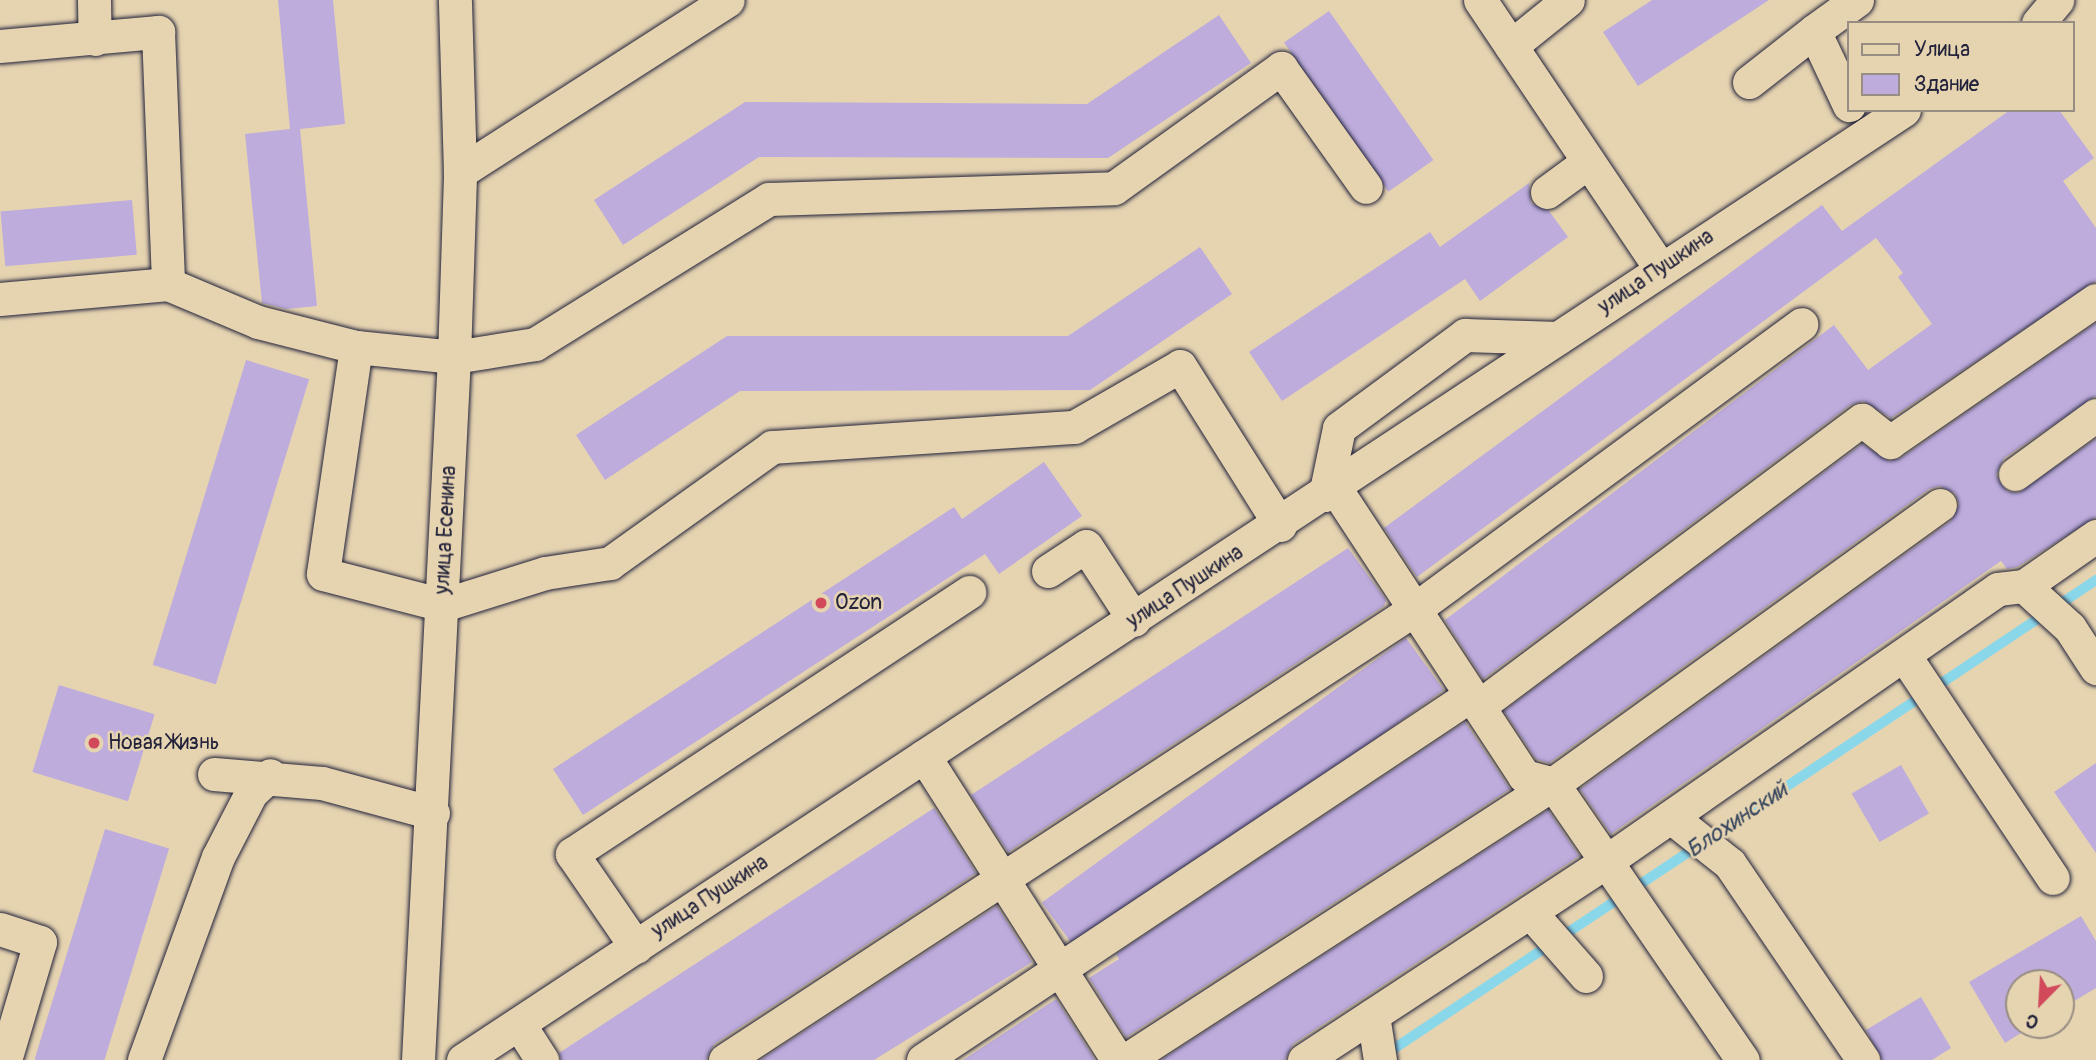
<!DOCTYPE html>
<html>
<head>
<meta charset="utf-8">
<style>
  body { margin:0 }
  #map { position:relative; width:2096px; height:1060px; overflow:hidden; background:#e6d4b1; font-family:Pangolin,sans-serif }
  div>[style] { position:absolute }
  .stream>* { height:10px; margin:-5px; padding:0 5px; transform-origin:5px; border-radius:5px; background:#8bd7ea }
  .building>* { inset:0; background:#bdacdc; transform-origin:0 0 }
  .roads { filter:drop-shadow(0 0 2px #22223b) drop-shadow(0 0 2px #22223b) }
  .minor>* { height:33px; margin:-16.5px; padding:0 16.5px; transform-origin:16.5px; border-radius:16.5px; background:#e6d4b1 }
  .dots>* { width:19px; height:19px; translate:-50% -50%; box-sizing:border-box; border:4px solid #e6d4b1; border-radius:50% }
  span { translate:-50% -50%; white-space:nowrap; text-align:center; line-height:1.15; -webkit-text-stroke:5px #e6d4b1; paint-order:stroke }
  .street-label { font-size:21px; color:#22223b }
  .poi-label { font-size:21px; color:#22223b }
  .left { translate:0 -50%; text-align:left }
  .water-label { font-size:23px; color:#37465e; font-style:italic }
  .legend { position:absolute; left:1847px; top:21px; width:228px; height:91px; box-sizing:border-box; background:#e6d4b1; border:2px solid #988d82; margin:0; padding:9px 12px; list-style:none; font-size:21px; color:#22223b }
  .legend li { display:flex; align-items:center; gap:14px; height:35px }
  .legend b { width:35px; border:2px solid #988d82 }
  .north { position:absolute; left:2005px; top:969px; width:70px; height:70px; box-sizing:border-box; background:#e6d4b1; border:2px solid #988d82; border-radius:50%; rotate:204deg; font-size:19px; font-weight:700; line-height:28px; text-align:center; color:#22223b }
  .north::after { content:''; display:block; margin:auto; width:24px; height:32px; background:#d1495b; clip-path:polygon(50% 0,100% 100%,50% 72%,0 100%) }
</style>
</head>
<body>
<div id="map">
  <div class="stream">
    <i style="left:1386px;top:1054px;width:854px;rotate:-33.73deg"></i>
  </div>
  <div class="building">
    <i style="clip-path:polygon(278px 0,333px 0,345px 124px,300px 129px,317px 306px,286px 309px,262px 303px,245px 134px,290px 129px)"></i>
    <i style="clip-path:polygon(1652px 0,1769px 0,1638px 86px,1603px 32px)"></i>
    <i style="left:1329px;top:11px;width:182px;height:55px;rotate:55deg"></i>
    <i style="clip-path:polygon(1219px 15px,1251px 63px,1108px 158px,759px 157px,623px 245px,594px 200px,745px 102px,1087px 104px)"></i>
    <i style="clip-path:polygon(2010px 110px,2059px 110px,2094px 158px,2063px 181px,2096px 228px,2096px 281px,1891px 418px,1863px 401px,1850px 405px,1483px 679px,1445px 620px,1834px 325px,1868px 370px,1932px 324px,1898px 277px,1903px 273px,1876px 238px,1417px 577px,1384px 528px,1822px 205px,1842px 231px)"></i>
    <i style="clip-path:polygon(1529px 183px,1531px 203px,1549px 211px,1568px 237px,1480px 301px,1465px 279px,1282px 401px,1249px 352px,1430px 232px,1440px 247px)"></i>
    <i style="left:132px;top:200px;width:55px;height:132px;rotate:85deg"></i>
    <i style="clip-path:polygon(1200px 247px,1232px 294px,1090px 390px,740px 391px,605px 480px,576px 435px,727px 336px,1068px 336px)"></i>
    <i style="clip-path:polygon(2096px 323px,2096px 396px,2004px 458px,1996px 475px,2007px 491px,2018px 493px,2096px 439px,2096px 517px,2017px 567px,2007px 569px,2001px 561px,1611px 834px,1580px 789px,1951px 521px,1959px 504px,1955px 493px,1939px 486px,1929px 489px,1549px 763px,1536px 759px,1504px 711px,1862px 444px,1889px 461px,1901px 458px)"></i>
    <i style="left:246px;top:360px;width:66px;height:319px;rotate:17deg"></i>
    <i style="clip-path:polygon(1044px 462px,1082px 516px,999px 574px,985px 554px,583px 815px,553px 769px,954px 507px,962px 519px)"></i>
    <i style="clip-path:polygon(1348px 548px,1386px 600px,1384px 606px,1008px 852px,971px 795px)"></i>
    <i style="left:1406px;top:638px;width:64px;height:450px;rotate:54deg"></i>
    <i style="left:59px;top:685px;width:100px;height:91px;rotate:17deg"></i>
    <i style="clip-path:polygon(1465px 722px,1510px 789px,1126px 1037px,1089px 978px,1119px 959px,1116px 954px)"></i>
    <i style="clip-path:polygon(2096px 763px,2096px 853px,2054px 792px)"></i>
    <i style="left:1901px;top:765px;width:56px;height:57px;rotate:60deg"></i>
    <i style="clip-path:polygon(934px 808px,976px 873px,714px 1044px,706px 1060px,561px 1060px,559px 1053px)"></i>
    <i style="clip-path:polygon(1548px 810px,1579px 856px,1293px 1044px,1285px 1060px,1161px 1060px)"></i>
    <i style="left:105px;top:829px;width:67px;height:241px;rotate:17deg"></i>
    <i style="clip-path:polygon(997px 906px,1032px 962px,874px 1060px,760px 1060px)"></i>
    <i style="clip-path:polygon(2081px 916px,2096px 941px,2096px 988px,2061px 1009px,2061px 983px,2019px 983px,2019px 1025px,2034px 1025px,2005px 1043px,1969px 982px)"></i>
    <i style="clip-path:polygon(1921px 997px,1951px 1048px,1932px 1060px,1882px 1060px,1866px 1030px)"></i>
    <i style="clip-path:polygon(1056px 999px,1095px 1060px,963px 1060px)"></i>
  </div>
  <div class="roads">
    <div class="minor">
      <i style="left:94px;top:0;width:39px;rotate:89deg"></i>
      <i style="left:1480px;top:0;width:323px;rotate:56.1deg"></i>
      <i style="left:2038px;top:23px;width:30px;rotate:-50deg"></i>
      <i style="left:1814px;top:31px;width:53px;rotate:-35.8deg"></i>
      <i style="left:0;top:46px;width:159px;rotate:-5.1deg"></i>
      <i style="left:158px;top:32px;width:252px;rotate:87.7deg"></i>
      <i style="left:168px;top:284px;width:98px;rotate:22.9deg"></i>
      <i style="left:258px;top:322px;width:101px;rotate:14.3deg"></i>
      <i style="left:356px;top:347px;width:99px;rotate:5.8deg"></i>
      <i style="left:454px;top:357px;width:82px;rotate:-9.1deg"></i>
      <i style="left:535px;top:344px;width:275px;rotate:-31.8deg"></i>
      <i style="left:769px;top:199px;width:345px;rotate:-1.8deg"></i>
      <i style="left:1114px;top:188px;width:206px;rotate:-35.7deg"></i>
      <i style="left:1281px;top:68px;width:146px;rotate:54.5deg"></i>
      <i style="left:1511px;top:46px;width:73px;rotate:-38.9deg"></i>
      <i style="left:1749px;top:82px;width:83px;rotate:-38.1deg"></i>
      <i style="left:1814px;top:31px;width:82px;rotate:64.7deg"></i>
      <i style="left:460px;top:172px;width:318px;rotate:-32.7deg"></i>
      <i style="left:1547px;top:192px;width:51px;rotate:-36.2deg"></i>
      <i style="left:0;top:299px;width:169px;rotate:-5.1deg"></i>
      <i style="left:356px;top:347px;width:229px;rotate:98.3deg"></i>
      <i style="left:323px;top:574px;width:124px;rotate:14.5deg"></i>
      <i style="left:443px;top:605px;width:107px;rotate:-17.4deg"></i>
      <i style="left:545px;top:573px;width:66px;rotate:-8.7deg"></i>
      <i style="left:610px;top:563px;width:199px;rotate:-35.6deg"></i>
      <i style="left:772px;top:447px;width:303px;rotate:-3.8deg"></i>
      <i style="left:1074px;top:427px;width:122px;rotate:-29.9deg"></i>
      <i style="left:1180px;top:366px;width:188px;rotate:57.8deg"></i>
      <i style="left:2015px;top:474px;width:100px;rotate:-36.1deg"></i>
      <i style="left:1335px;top:488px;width:344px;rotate:56.7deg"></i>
      <i style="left:1524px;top:776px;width:30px;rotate:15deg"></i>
      <i style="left:1553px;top:784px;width:335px;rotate:55.5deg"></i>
      <i style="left:1325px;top:495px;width:68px;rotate:-78.2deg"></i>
      <i style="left:1339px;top:428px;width:157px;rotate:-36.4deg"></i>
      <i style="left:1465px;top:335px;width:92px;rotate:1.9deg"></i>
      <i style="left:1048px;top:571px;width:45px;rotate:-33.3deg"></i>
      <i style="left:1086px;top:546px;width:88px;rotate:57deg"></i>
      <i style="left:2024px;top:586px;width:62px;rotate:42.4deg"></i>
      <i style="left:2070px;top:628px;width:48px;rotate:57deg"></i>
      <i style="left:1904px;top:655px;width:268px;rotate:56.3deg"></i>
      <i style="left:1479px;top:706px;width:478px;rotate:-36.8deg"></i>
      <i style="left:1862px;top:420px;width:36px;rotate:38deg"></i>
      <i style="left:1890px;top:442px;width:250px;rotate:-34.6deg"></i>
      <i style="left:924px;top:756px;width:361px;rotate:57.5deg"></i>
      <i style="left:214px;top:774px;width:108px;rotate:4.8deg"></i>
      <i style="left:322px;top:783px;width:115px;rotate:15.1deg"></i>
      <i style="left:1671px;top:817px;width:75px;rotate:38.5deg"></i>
      <i style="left:1730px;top:864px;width:237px;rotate:55.8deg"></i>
      <i style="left:1530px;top:912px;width:85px;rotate:48.8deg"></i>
      <i style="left:0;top:929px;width:42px;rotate:18deg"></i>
      <i style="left:40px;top:942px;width:123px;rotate:106.5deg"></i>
      <i style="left:636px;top:947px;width:113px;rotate:-124.5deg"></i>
      <i style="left:572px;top:854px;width:476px;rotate:-33.4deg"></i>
      <i style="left:1373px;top:1015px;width:46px;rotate:81.2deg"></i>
      <i style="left:519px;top:1024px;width:43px;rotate:57.4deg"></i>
      <i style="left:144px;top:1060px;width:216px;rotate:-70deg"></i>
      <i style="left:218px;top:857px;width:72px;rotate:-62.7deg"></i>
      <i style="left:251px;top:793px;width:26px;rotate:-43deg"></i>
      <i style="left:418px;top:1060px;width:704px;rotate:-87.07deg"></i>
      <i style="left:454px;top:357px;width:185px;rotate:-88.1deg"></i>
      <i style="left:460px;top:172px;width:172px;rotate:-91.7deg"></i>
      <i style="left:463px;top:1060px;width:1726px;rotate:-33.4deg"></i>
      <i style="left:725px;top:1060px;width:824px;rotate:-33.17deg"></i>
      <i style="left:1415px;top:609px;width:480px;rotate:-36.4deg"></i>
      <i style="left:923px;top:1060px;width:658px;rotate:-33.67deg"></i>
      <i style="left:1126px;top:1060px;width:508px;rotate:-32.88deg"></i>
      <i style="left:1553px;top:784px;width:477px;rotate:-35.8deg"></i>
      <i style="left:1304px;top:1060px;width:364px;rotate:-33.3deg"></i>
      <i style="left:1608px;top:860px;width:475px;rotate:-34.8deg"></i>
      <i style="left:1998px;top:589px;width:26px;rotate:-7deg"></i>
      <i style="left:2024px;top:586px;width:88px;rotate:-34.8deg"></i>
    </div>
  </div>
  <div class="dots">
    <i style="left:821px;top:603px;background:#d1495b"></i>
    <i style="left:94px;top:743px;background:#d1495b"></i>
  </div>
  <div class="street-label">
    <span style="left:1656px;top:272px;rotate:-34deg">улица Пушкина</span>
    <span style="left:446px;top:530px;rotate:-87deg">улица Есенина</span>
    <span style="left:1185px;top:587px;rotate:-33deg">улица Пушкина</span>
    <span style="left:710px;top:897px;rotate:-33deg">улица Пушкина</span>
  </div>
  <div class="poi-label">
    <span class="left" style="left:835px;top:603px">Ozon</span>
    <span class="left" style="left:108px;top:743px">Новая Жизнь</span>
  </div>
  <div class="water-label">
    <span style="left:1737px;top:820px;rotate:-34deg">Блохинский</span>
  </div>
  <ul class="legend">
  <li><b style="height:9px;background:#e6d4b1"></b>Улица</li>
  <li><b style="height:19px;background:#bdacdc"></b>Здание</li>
  </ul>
  <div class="north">С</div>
</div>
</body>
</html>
